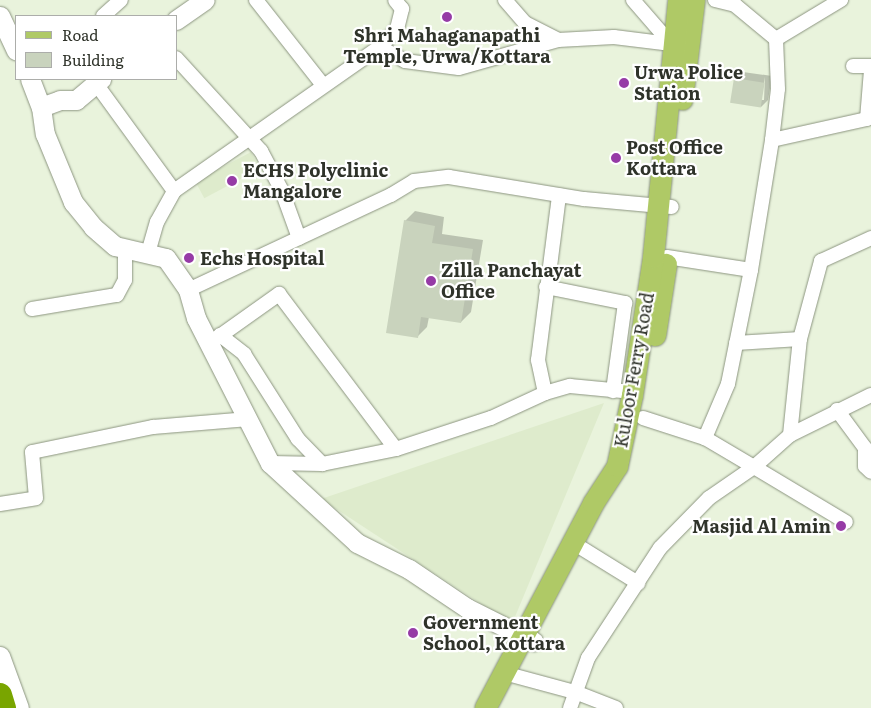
<!DOCTYPE html>
<html>
<head>
<meta charset="utf-8">
<style>
  body { margin:0 }
  #map { position:relative; width:871px; height:708px; overflow:hidden; background:#e9f3dc; font-family:Literata,serif }
  div>[style] { position:absolute }
  .built>* { inset:0; background:#deebcc; transform-origin:0 0 }
  .shadow>* { inset:0; background:#0003 }
  .building>* { inset:0; background:#c9d3bd; transform-origin:0 0 }
  .roads { filter:drop-shadow(0 0 1px #8c9580) drop-shadow(0 0 1px #8c9580) }
  .street>* { height:14px; margin:-7px; padding:0 7px; transform-origin:7px; border-radius:7px; background:#fff }
  .secondary>* { height:19px; margin:-9.5px; padding:0 9.5px; transform-origin:9.5px; border-radius:9.5px; background:#fff }
  .primary>* { height:21px; margin:-10.5px; padding:0 10.5px; transform-origin:10.5px; border-radius:10.5px; background:#afc966 }
  .highway>* { height:24px; margin:-12px; padding:0 12px; transform-origin:12px; border-radius:12px; background:#79a500 }
  .dots>* { width:14px; height:14px; translate:-50% -50%; box-sizing:border-box; border:2px solid #fff; border-radius:50% }
  span { translate:-50% -50%; white-space:nowrap; text-align:center; line-height:1.15; -webkit-text-stroke:4.5px #fff; paint-order:stroke }
  .poi-label { font-size:18px; color:#2f332a; font-weight:700 }
  .left { translate:0 -50%; text-align:left }
  .right { translate:-100% -50%; text-align:right }
  .street-label { font-size:18px; color:#2f332a }
  .legend { position:absolute; left:15px; top:15px; width:162px; height:65px; box-sizing:border-box; background:#fff; border:1px solid #acadaa; margin:0; padding:6px 9px; list-style:none; font-size:15px; color:#2f332a }
  .legend li { display:flex; align-items:center; gap:10px; height:25px }
  .legend b { width:25px; border:1px solid #acadaa }
</style>
</head>
<body>
<div id="map">
  <div class="built">
    <i style="left:251px;top:152px;width:19px;height:63px;rotate:62deg"></i>
    <i style="clip-path:polygon(604px 403px,512px 624px,321px 499px)"></i>
  </div>
  <div class="shadow">
    <i style="clip-path:polygon(evenodd,743px 72px,772px 76px,768px 100px,761px 107px,735px 79px,743px 72px,765px 77px,764px 100px,761px 100px,765px 77px)"></i>
    <i style="clip-path:polygon(415px 211px,444px 217px,442px 234px,483px 240px,471px 312px,461px 322px,429px 317px,427px 327px,417px 337px,405px 221px)"></i>
  </div>
  <div class="building">
    <i style="left:734px;top:78px;width:31px;height:25px;rotate:9deg"></i>
    <i style="clip-path:polygon(404px 220px,435px 226px,432px 243px,473px 249px,461px 323px,421px 317px,418px 338px,386px 333px)"></i>
  </div>
  <div class="roads">
    <div class="street">
      <i style="left:256px;top:0;width:108px;rotate:51.8deg"></i>
      <i style="left:505px;top:0;width:30px;rotate:49deg"></i>
      <i style="left:525px;top:23px;width:37px;rotate:27deg"></i>
      <i style="left:558px;top:40px;width:56px;rotate:-3.1deg"></i>
      <i style="left:614px;top:37px;width:56px;rotate:7.1deg"></i>
      <i style="left:633px;top:0;width:61px;rotate:49deg"></i>
      <i style="left:715px;top:0;width:21px;rotate:14deg"></i>
      <i style="left:735px;top:5px;width:53px;rotate:39.7deg"></i>
      <i style="left:776px;top:39px;width:76px;rotate:-31deg"></i>
      <i style="left:103px;top:16px;width:24px;rotate:-42deg"></i>
      <i style="left:380px;top:47px;width:29px;rotate:29deg"></i>
      <i style="left:405px;top:61px;width:54px;rotate:7.4deg"></i>
      <i style="left:459px;top:68px;width:103px;rotate:-15.8deg"></i>
      <i style="left:176px;top:58px;width:126px;rotate:47.6deg"></i>
      <i style="left:261px;top:151px;width:45px;rotate:62.3deg"></i>
      <i style="left:282px;top:191px;width:50px;rotate:70.1deg"></i>
      <i style="left:853px;top:66px;width:18px"></i>
      <i style="left:97px;top:85px;width:131px;rotate:54deg"></i>
      <i style="left:772px;top:140px;width:51px;rotate:-83.3deg"></i>
      <i style="left:778px;top:89px;width:50px;rotate:-92.3deg"></i>
      <i style="left:148px;top:253px;width:32px;rotate:-74deg"></i>
      <i style="left:157px;top:222px;width:35px;rotate:-61deg"></i>
      <i style="left:174px;top:191px;width:251px;rotate:-35deg"></i>
      <i style="left:380px;top:47px;width:25px;rotate:-47deg"></i>
      <i style="left:397px;top:29px;width:21px;rotate:-76deg"></i>
      <i style="left:402px;top:9px;width:11px;rotate:-128deg"></i>
      <i style="left:667px;top:257px;width:85px;rotate:8.8deg"></i>
      <i style="left:751px;top:270px;width:116px;rotate:101.4deg"></i>
      <i style="left:728px;top:384px;width:59px;rotate:113.1deg"></i>
      <i style="left:751px;top:270px;width:132px;rotate:-80.8deg"></i>
      <i style="left:772px;top:140px;width:97px;rotate:-12.5deg"></i>
      <i style="left:867px;top:119px;width:49px;rotate:-85.3deg"></i>
      <i style="left:546px;top:287px;width:81px;rotate:11.4deg"></i>
      <i style="left:625px;top:303px;width:89px;rotate:97.8deg"></i>
      <i style="left:188px;top:290px;width:224px;rotate:-25.1deg"></i>
      <i style="left:391px;top:195px;width:27px;rotate:-31deg"></i>
      <i style="left:414px;top:181px;width:35px;rotate:-7deg"></i>
      <i style="left:449px;top:177px;width:137px;rotate:9.3deg"></i>
      <i style="left:584px;top:199px;width:88px;rotate:5.2deg"></i>
      <i style="left:32px;top:309px;width:86px;rotate:-9.4deg"></i>
      <i style="left:117px;top:295px;width:17px;rotate:-62deg"></i>
      <i style="left:125px;top:280px;width:32px;rotate:-90deg"></i>
      <i style="left:220px;top:335px;width:31px;rotate:38deg"></i>
      <i style="left:244px;top:354px;width:101px;rotate:57.6deg"></i>
      <i style="left:298px;top:439px;width:35px;rotate:46deg"></i>
      <i style="left:800px;top:339px;width:81px;rotate:-74.9deg"></i>
      <i style="left:821px;top:261px;width:55px;rotate:-24.7deg"></i>
      <i style="left:210px;top:343px;width:85px;rotate:-35.4deg"></i>
      <i style="left:279px;top:294px;width:194px;rotate:53deg"></i>
      <i style="left:545px;top:393px;width:34px;rotate:-102deg"></i>
      <i style="left:538px;top:360px;width:166px;rotate:-82.7deg"></i>
      <i style="left:837px;top:410px;width:47px;rotate:53.6deg"></i>
      <i style="left:865px;top:448px;width:18px;rotate:90deg"></i>
      <i style="left:865px;top:466px;width:8px;rotate:45deg"></i>
      <i style="left:643px;top:418px;width:65px;rotate:17.9deg"></i>
      <i style="left:705px;top:438px;width:57px;rotate:30.6deg"></i>
      <i style="left:754px;top:467px;width:48px;rotate:-41.6deg"></i>
      <i style="left:790px;top:435px;width:97px;rotate:-84.1deg"></i>
      <i style="left:800px;top:339px;width:64px;rotate:176.4deg"></i>
      <i style="left:790px;top:435px;width:90px;rotate:-26.3deg"></i>
      <i style="left:270px;top:463px;width:52px;rotate:1.1deg"></i>
      <i style="left:322px;top:464px;width:76px;rotate:-11.5deg"></i>
      <i style="left:396px;top:449px;width:100px;rotate:-18.1deg"></i>
      <i style="left:491px;top:418px;width:60px;rotate:-24.8deg"></i>
      <i style="left:545px;top:393px;width:26px;rotate:-16deg"></i>
      <i style="left:570px;top:386px;width:63px;rotate:5.4deg"></i>
      <i style="left:0;top:504px;width:36px;rotate:-9deg"></i>
      <i style="left:36px;top:498px;width:46px;rotate:-95deg"></i>
      <i style="left:32px;top:452px;width:124px;rotate:-11.7deg"></i>
      <i style="left:153px;top:427px;width:96px;rotate:-4.8deg"></i>
      <i style="left:583px;top:549px;width:65px;rotate:31.7deg"></i>
      <i style="left:504px;top:673px;width:73px;rotate:15deg"></i>
      <i style="left:575px;top:692px;width:44px;rotate:21.3deg"></i>
      <i style="left:570px;top:708px;width:53px;rotate:-70.2deg"></i>
      <i style="left:588px;top:658px;width:131px;rotate:-56.8deg"></i>
      <i style="left:660px;top:548px;width:70px;rotate:-45.6deg"></i>
      <i style="left:709px;top:498px;width:55px;rotate:-34.6deg"></i>
      <i style="left:754px;top:467px;width:107px;rotate:30.9deg"></i>
    </div>
    <div class="secondary">
      <i style="left:0;top:16px;width:38px;rotate:65deg"></i>
      <i style="left:176px;top:20px;width:35px;rotate:-35deg"></i>
      <i style="left:30px;top:79px;width:30px;rotate:69deg"></i>
      <i style="left:41px;top:107px;width:27px;rotate:82deg"></i>
      <i style="left:45px;top:134px;width:74px;rotate:67.6deg"></i>
      <i style="left:73px;top:202px;width:32px;rotate:51deg"></i>
      <i style="left:93px;top:227px;width:29px;rotate:41deg"></i>
      <i style="left:115px;top:246px;width:52px;rotate:13.2deg"></i>
      <i style="left:166px;top:258px;width:39px;rotate:55deg"></i>
      <i style="left:188px;top:290px;width:29px;rotate:74deg"></i>
      <i style="left:196px;top:318px;width:163px;rotate:63deg"></i>
      <i style="left:270px;top:463px;width:118px;rotate:42.6deg"></i>
      <i style="left:357px;top:543px;width:58px;rotate:26.6deg"></i>
      <i style="left:409px;top:569px;width:70px;rotate:33.9deg"></i>
      <i style="left:467px;top:608px;width:74px;rotate:26.6deg"></i>
      <i style="left:41px;top:107px;width:20px;rotate:-20deg"></i>
      <i style="left:60px;top:100px;width:16px"></i>
      <i style="left:76px;top:100px;width:33px;rotate:-40deg"></i>
      <i style="left:0;top:656px;width:55px;rotate:69.9deg"></i>
    </div>
    <div class="primary">
      <i style="left:682px;top:99px;width:100px;rotate:-83.1deg"></i>
      <i style="left:655px;top:335px;width:72px;rotate:-81.2deg"></i>
      <i style="left:485px;top:708px;width:232px;rotate:-62.2deg"></i>
      <i style="left:593px;top:503px;width:44px;rotate:-57deg"></i>
      <i style="left:617px;top:466px;width:73px;rotate:-78.1deg"></i>
      <i style="left:632px;top:395px;width:140px;rotate:-81.3deg"></i>
      <i style="left:653px;top:257px;width:258px;rotate:-84.4deg"></i>
    </div>
    <div class="highway">
      <i style="left:0;top:695px;width:14px;rotate:73deg"></i>
    </div>
  </div>
  <div class="dots">
    <i style="left:447px;top:17px;background:#963ba6"></i>
    <i style="left:624px;top:83px;background:#963ba6"></i>
    <i style="left:616px;top:158px;background:#963ba6"></i>
    <i style="left:232px;top:181px;background:#963ba6"></i>
    <i style="left:189px;top:258px;background:#963ba6"></i>
    <i style="left:431px;top:281px;background:#963ba6"></i>
    <i style="left:841px;top:526px;background:#963ba6"></i>
    <i style="left:413px;top:633px;background:#963ba6"></i>
  </div>
  <div class="poi-label">
    <span style="left:447px;top:46px">Shri Mahaganapathi<br>Temple, Urwa/Kottara</span>
    <span class="left" style="left:634px;top:83px">Urwa Police<br>Station</span>
    <span class="left" style="left:626px;top:158px">Post Office<br>Kottara</span>
    <span class="left" style="left:243px;top:181px">ECHS Polyclinic<br>Mangalore</span>
    <span class="left" style="left:200px;top:258px">Echs Hospital</span>
    <span class="left" style="left:441px;top:281px">Zilla Panchayat<br>Office</span>
    <span class="right" style="left:831px;top:526px">Masjid Al Amin</span>
    <span class="left" style="left:423px;top:633px">Government<br>School, Kottara</span>
  </div>
  <div class="street-label">
    <span style="left:634px;top:370px;rotate:-80deg">Kuloor Ferry Road</span>
  </div>
  <ul class="legend">
  <li><b style="height:6px;background:#afc966"></b>Road</li>
  <li><b style="height:14px;background:#c9d3bd"></b>Building</li>
  </ul>
</div>
</body>
</html>
